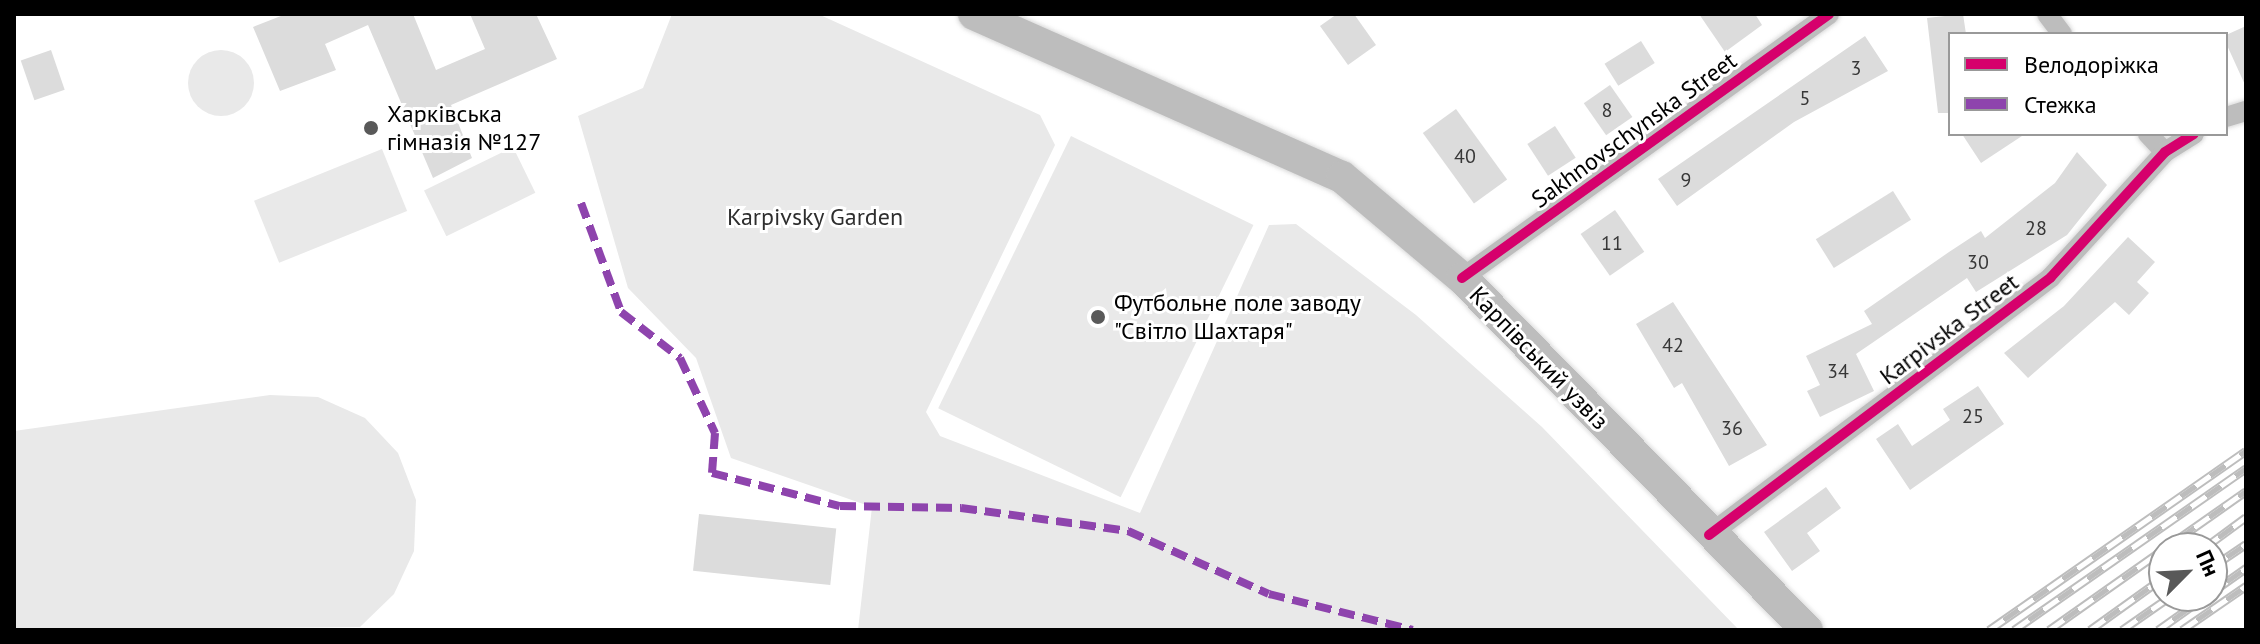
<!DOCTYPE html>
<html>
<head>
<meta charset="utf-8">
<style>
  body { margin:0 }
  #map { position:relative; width:2260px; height:644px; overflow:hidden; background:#fff; font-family:"PT Sans",sans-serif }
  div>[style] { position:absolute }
  .green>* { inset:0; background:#e9e9e9; transform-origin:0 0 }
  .round { border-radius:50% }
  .building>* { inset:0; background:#dcdcdc; transform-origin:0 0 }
  .roads { filter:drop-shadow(0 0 2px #dbdbdb) drop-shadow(0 0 2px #dbdbdb) }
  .minor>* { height:20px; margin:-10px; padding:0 10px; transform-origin:10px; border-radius:10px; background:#bdbdbd }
  .primary>* { height:32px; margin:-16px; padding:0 16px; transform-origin:16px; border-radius:16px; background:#bdbdbd }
  .rail>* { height:9px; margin-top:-4.5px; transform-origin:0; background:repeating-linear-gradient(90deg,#fff 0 18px,#bdbdbd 0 36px); box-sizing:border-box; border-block:2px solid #bdbdbd }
  .quiet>* { height:8px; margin-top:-4px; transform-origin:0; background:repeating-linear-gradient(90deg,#8e44ad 0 16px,transparent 0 24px) }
  .cycleway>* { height:10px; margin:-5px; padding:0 5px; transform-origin:5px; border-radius:5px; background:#d6006c }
  .dots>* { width:22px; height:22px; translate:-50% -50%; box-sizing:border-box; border:4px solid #fff; border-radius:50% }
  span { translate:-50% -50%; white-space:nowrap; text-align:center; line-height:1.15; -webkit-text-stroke:6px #fff; paint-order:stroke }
  .number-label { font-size:20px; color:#373737 }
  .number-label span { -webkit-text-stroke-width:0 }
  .poi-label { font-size:24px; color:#000 }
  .left { translate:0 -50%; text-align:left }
  .street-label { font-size:24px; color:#000 }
  .park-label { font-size:24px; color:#2e2e2e }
  .frame { position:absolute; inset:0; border:16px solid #000; pointer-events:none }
  .legend { position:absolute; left:1948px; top:32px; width:280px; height:104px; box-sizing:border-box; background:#fff; border:2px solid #999; margin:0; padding:10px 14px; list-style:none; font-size:24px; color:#000 }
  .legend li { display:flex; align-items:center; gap:16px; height:40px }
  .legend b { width:40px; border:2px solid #999 }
  .north { position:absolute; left:2148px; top:532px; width:80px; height:80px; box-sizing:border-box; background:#fff; border:2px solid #999; border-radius:50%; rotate:66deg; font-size:22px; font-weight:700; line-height:32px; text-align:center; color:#000 }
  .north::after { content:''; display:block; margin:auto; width:28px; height:36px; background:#595959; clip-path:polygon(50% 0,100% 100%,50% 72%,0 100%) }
</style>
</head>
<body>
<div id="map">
  <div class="green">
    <i style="clip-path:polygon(672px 14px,818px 14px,1040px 115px,1055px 145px,926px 412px,940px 436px,1140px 513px,1269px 225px,1296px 224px,1416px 315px,1542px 427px,1739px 630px,858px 630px,872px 507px,731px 458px,696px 358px,628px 288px,578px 116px,643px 88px)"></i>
    <i class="round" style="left:188px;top:50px;width:66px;height:66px"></i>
    <i style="left:1071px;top:136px;width:203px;height:303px;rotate:26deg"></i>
    <i style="left:513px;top:147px;width:51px;height:99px;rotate:64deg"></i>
    <i style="left:382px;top:149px;width:67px;height:138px;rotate:68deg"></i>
    <i style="clip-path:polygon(270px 395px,318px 397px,365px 418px,398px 453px,416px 500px,414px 551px,394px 594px,360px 627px,14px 630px,14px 431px)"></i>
  </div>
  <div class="building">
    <i style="clip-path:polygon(286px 14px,413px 14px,436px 70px,485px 49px,470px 14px,536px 14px,557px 59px,451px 105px,472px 158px,433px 178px,368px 25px,325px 44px,336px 70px,280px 91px,253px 27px)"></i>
    <i style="clip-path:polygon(1337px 14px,1354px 14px,1376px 45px,1348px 65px,1320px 26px)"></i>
    <i style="clip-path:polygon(1699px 14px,1755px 14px,1762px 25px,1725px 52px)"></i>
    <i style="clip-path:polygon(1963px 14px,1966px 34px,1950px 34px,1950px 113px,1938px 113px,1927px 18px)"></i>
    <i style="clip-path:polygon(2246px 26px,2246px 87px,2226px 43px,2226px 35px)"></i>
    <i style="clip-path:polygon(1865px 36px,1888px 71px,1794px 122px,1677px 206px,1658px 179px)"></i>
    <i style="left:1641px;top:41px;width:26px;height:43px;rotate:58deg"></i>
    <i style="left:51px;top:50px;width:42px;height:32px;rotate:71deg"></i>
    <i style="left:1610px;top:85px;width:39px;height:32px;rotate:55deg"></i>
    <i style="left:1456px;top:109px;width:87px;height:41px;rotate:54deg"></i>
    <i style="left:1555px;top:126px;width:38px;height:33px;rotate:57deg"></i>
    <i style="clip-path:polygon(1962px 134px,2025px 134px,1981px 163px)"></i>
    <i style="clip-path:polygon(2077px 152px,2107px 185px,2067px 235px,1976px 292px,1967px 278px,1856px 354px,1874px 391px,1820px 417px,1807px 391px,1820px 385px,1806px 356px,1872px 324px,1864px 311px,1949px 252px,1981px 231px,1985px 238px,2055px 183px)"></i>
    <i style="left:1893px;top:191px;width:34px;height:91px;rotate:58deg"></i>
    <i style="left:1615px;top:210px;width:51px;height:42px;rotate:55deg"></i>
    <i style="clip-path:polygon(2128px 237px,2155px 262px,2137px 282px,2149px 293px,2129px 315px,2115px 302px,2028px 378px,2004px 353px,2064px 306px)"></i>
    <i style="clip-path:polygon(1673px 302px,1767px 445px,1729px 466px,1682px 383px,1674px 388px,1636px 324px)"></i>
    <i style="clip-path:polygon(1978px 386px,2004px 424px,1910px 490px,1876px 439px,1898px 424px,1912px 446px,1950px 420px,1943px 409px)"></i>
    <i style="clip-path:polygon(1826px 487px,1841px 508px,1807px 533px,1820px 551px,1792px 571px,1764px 532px)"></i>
    <i style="left:699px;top:514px;width:138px;height:57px;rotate:6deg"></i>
  </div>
  <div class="roads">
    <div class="minor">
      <i style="left:2047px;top:14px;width:25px;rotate:53deg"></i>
      <i style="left:2226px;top:117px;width:21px;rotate:-17deg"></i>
      <i style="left:2148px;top:134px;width:25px;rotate:47deg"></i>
      <i style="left:1462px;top:278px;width:452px;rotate:-35.7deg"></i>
      <i style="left:1709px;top:535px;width:428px;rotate:-37deg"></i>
      <i style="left:2051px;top:277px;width:169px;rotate:-47.6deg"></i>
      <i style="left:2165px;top:152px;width:34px;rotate:-32deg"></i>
    </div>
    <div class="primary">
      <i style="left:974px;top:14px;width:402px;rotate:23.9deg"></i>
      <i style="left:1342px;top:177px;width:157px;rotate:40.1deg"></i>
      <i style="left:1462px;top:278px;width:493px;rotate:45.6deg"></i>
    </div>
  </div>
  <div class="rail">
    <i style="left:2165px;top:548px;width:99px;rotate:-35.1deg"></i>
    <i style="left:2204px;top:548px;width:52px;rotate:-36.4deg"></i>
    <i style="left:2212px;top:567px;width:41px;rotate:-34.1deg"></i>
    <i style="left:2212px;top:592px;width:42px;rotate:-35.2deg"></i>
    <i style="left:1989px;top:630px;width:313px;rotate:-34.9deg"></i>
    <i style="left:2014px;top:630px;width:283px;rotate:-34.9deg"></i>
    <i style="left:2049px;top:630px;width:141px;rotate:-35.2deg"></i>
    <i style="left:2090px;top:630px;width:91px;rotate:-35.6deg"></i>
    <i style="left:2122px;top:630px;width:60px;rotate:-34.8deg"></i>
    <i style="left:2158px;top:630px;width:59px;rotate:-35.3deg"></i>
    <i style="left:2182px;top:630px;width:78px;rotate:-34.5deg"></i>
  </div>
  <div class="quiet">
    <i style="left:581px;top:203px;width:116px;rotate:69.8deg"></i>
    <i style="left:621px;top:312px;width:75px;rotate:37.9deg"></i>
    <i style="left:680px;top:358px;width:83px;rotate:65deg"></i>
    <i style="left:715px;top:433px;width:40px;rotate:94.3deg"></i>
    <i style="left:712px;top:473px;width:132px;rotate:14.5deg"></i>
    <i style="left:840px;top:506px;width:121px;rotate:0.9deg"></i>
    <i style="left:961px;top:508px;width:169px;rotate:7.8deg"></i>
    <i style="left:1128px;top:531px;width:154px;rotate:24.1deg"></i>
    <i style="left:1269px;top:594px;width:148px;rotate:14deg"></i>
  </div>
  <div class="cycleway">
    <i style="left:1462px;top:278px;width:452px;rotate:-35.7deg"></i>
    <i style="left:1709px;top:535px;width:428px;rotate:-37deg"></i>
    <i style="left:2051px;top:277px;width:169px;rotate:-47.6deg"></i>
    <i style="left:2165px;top:152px;width:34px;rotate:-32deg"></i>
  </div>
  <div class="dots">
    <i style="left:371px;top:128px;background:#595959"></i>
    <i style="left:1098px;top:317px;background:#595959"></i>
  </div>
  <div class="number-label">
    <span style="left:1856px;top:68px">3</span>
    <span style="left:1805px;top:98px">5</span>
    <span style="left:1607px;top:110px">8</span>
    <span style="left:1465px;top:156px">40</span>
    <span style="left:1686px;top:180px">9</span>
    <span style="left:2036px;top:228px">28</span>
    <span style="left:1612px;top:243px">11</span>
    <span style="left:1978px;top:262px">30</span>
    <span style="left:1673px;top:345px">42</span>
    <span style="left:1838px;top:371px">34</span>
    <span style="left:1973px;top:416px">25</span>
    <span style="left:1732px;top:428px">36</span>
  </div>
  <div class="poi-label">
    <span class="left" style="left:387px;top:128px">Харківська<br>гімназія №127</span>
    <span class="left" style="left:1114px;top:317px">Футбольне поле заводу<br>"Світло Шахтаря"</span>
  </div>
  <div class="street-label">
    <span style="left:1634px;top:130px;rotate:-36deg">Sakhnovschynska Street</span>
    <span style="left:1949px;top:329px;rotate:-37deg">Karpivska Street</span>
    <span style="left:1539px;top:358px;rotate:46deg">Карпівський узвіз</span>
  </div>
  <div class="park-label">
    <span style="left:815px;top:217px">Karpivsky Garden</span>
  </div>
  <div class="frame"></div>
  <ul class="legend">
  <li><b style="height:10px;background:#d6006c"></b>Велодоріжка</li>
  <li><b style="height:10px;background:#8e44ad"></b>Стежка</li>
  </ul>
  <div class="north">Пн</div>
</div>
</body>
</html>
